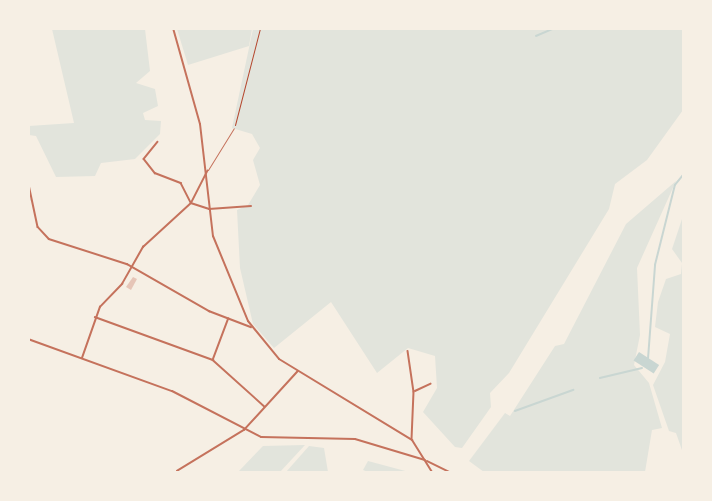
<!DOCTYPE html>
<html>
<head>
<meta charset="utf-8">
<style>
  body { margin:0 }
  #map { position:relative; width:712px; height:501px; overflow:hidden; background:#f6efe4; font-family:"Work Sans",sans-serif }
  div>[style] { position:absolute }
  .green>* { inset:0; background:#e2e4dc }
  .water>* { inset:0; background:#c9d6d2; transform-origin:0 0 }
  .stream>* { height:1.5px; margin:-0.75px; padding:0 0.75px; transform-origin:0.75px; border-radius:0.75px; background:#c9d6d2 }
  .building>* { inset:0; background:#e6c5b7 }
  .path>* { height:1px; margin:-0.5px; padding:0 0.5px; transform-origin:0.5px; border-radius:0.5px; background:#b5482f }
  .service>* { height:1px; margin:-0.5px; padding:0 0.5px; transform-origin:0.5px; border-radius:0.5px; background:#c5725c }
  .minor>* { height:1.5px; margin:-0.75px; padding:0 0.75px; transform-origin:0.75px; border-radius:0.75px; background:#c5725c }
  .tertiary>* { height:2px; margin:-1px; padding:0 1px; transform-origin:1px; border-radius:1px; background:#c5725c }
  span { translate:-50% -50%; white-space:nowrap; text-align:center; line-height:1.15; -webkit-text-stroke:4.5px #f6efe4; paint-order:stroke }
  .frame { position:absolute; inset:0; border:30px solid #f6efe4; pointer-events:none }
</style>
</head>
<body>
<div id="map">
  <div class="green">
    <i style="clip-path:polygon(52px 29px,145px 29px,150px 71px,136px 83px,155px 89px,158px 106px,143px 113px,145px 120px,161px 121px,160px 134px,135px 159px,101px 163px,95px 176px,56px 177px,36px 136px,29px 135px,29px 126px,74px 123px)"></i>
    <i style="clip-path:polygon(177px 29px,177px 28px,252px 29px,249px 46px,188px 65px)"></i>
    <i style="clip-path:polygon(253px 29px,683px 29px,683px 110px,647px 160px,615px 184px,609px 209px,509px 373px,490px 393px,491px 407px,462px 448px,455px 447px,423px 412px,437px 388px,435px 356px,408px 348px,377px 373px,331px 302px,274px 348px,253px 324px,240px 268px,237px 210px,248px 205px,260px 185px,253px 160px,260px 148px,252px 134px,232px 128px)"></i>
    <i style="clip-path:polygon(676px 181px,637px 268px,640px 335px,634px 365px,649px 383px,662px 428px,652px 430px,645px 472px,484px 472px,469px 461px,505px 413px,510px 416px,555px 346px,564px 344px,626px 224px)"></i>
    <i style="clip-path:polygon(683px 216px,683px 453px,676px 433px,669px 431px,653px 385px,665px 362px,670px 334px,655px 327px,658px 302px,666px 279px,681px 274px,682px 263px,672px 249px)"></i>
    <i style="clip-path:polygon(305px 445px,280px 472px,238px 472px,263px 446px)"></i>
    <i style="clip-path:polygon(309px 446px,324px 448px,328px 472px,286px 472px)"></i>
    <i style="clip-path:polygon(368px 461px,409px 472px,368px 472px,363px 470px)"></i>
  </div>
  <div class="water">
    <i style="left:639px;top:352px;width:24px;height:10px;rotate:33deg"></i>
  </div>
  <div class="stream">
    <i style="left:536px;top:36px;width:21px;rotate:-23deg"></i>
    <i style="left:28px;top:193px;width:7px;rotate:74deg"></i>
    <i style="left:648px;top:359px;width:94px;rotate:-85.7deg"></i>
    <i style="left:655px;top:265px;width:82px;rotate:-76deg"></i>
    <i style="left:675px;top:185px;width:14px;rotate:-51deg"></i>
    <i style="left:600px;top:378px;width:43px;rotate:-13.4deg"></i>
    <i style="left:515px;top:411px;width:62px;rotate:-19.9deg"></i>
  </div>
  <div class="building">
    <i style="clip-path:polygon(133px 277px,137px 279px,131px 290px,126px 287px)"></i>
  </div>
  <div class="path">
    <i style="left:235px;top:125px;width:100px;rotate:-75.5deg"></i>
  </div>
  <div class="service">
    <i style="left:208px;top:170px;width:49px;rotate:-58.2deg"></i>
  </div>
  <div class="minor">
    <i style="left:158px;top:142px;width:22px;rotate:129deg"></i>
    <i style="left:144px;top:159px;width:18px;rotate:52deg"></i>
    <i style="left:155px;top:173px;width:28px;rotate:21deg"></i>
    <i style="left:181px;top:183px;width:22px;rotate:63deg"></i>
    <i style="left:191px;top:203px;width:19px;rotate:18deg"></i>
    <i style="left:209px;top:209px;width:42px;rotate:-4.1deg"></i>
    <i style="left:28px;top:180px;width:48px;rotate:78deg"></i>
    <i style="left:38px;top:227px;width:16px;rotate:47deg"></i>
    <i style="left:49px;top:239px;width:82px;rotate:17.8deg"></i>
    <i style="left:127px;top:264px;width:95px;rotate:29.8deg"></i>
    <i style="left:209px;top:311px;width:45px;rotate:20.9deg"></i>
    <i style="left:95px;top:317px;width:126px;rotate:20deg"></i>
    <i style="left:213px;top:360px;width:69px;rotate:42deg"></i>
    <i style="left:408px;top:351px;width:41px;rotate:81.7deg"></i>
    <i style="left:414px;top:392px;width:47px;rotate:92.4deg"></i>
    <i style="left:82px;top:358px;width:54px;rotate:-70.6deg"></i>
    <i style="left:100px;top:307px;width:32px;rotate:-46deg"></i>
    <i style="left:122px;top:284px;width:43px;rotate:-60.4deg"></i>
    <i style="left:143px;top:247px;width:65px;rotate:-42.5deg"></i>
    <i style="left:191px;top:203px;width:36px;rotate:-63deg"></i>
    <i style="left:213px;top:359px;width:43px;rotate:-69.4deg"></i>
    <i style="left:415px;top:391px;width:17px;rotate:-25deg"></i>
    <i style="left:427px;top:461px;width:25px;rotate:26deg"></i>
    <i style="left:177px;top:471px;width:79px;rotate:-31.5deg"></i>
    <i style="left:244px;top:430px;width:79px;rotate:-47.6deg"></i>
  </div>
  <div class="tertiary">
    <i style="left:173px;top:28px;width:100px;rotate:74.3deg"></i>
    <i style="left:200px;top:124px;width:113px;rotate:83.4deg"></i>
    <i style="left:213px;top:236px;width:92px;rotate:67.6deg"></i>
    <i style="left:248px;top:321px;width:49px;rotate:50.8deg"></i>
    <i style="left:279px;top:359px;width:156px;rotate:31.3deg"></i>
    <i style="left:412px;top:440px;width:38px;rotate:58deg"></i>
    <i style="left:28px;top:339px;width:153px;rotate:19.9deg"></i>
    <i style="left:172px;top:391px;width:100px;rotate:27.3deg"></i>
    <i style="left:261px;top:437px;width:94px;rotate:1.2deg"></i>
    <i style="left:355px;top:439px;width:73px;rotate:16.7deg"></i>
  </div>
  <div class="frame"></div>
</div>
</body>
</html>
